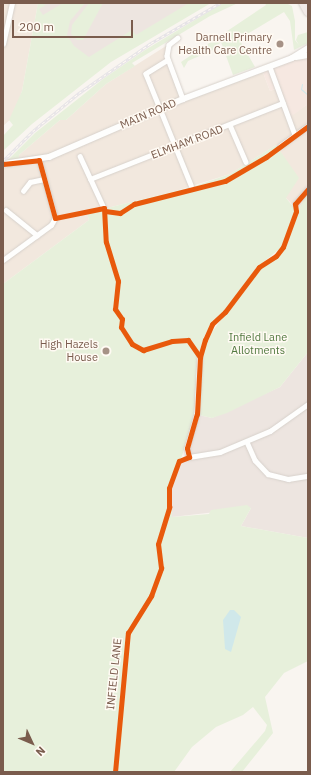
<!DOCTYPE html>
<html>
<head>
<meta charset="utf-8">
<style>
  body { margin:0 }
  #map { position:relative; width:311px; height:775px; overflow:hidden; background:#f9f5f0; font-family:"IBM Plex Sans",sans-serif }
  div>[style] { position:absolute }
  .residential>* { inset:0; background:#f2e8de }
  .commercial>* { inset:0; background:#f6e8e1 }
  .industrial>* { inset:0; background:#ede5e0 }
  .green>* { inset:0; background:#e7f0db }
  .water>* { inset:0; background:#d0e8ea }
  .stream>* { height:1px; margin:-0.5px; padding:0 0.5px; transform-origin:0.5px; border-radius:0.5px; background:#d0e8ea }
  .roads { filter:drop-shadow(0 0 1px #d7d1cb) drop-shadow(0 0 1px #d7d1cb) }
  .street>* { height:4.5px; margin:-2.25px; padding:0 2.25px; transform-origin:2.25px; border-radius:2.25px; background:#fefefd }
  .secondary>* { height:6px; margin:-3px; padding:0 3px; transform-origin:3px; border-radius:3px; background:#fefefd }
  .highway>* { height:8px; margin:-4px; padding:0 4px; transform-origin:4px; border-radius:4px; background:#f2eae7 }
  .rail>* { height:2.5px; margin-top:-1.25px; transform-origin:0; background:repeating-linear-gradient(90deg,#fffaf3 0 3px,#e6e3e7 0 6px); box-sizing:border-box; border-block:1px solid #e6e3e7 }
  .cycleway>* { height:5px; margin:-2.5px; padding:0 2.5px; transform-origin:2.5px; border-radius:2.5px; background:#e8590c }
  .dots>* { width:11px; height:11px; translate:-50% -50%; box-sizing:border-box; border:2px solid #fffaf3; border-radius:50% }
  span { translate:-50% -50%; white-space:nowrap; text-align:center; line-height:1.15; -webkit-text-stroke:3px #fffaf3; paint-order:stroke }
  .poi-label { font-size:11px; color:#7a5c4d }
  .right { translate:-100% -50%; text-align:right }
  .street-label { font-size:11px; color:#7a5c4d }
  .park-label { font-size:11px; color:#537a41 }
  .frame { position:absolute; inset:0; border:4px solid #7a5c4d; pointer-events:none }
  .north { position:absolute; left:12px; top:723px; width:40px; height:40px; -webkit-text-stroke:3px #fffaf3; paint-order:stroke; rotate:134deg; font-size:11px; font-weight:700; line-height:16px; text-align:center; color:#7a5c4d }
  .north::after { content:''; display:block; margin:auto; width:14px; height:18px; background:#7a5c4d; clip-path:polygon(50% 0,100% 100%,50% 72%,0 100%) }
  .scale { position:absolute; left:12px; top:20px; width:121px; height:18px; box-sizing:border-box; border:2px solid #7a5c4d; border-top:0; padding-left:5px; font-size:12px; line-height:14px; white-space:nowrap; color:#7a5c4d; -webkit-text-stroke:3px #fffaf3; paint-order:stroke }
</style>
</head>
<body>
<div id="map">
  <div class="residential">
    <i style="clip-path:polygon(3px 3px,38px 3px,22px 91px,13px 117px,3px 126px)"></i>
    <i style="clip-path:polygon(166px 46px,184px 96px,262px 70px,270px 91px,278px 88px,289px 117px,308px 104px,308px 193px,298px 210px,286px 198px,276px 145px,230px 174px,176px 191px,87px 213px,89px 220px,3px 284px,3px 168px,7px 168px,7px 161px,19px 159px,19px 155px,60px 120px,66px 120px,106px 84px)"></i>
  </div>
  <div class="commercial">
    <i style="clip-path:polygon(308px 50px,308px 104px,289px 118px,278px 88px,270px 91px,262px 70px)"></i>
  </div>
  <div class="industrial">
    <i style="clip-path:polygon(38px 3px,194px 3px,27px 107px)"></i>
    <i style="clip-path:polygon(308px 352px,308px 538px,241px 526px,251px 508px,172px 517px,172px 488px,182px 460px,190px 448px,199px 415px,212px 418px,280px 387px)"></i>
  </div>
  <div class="green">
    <i style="clip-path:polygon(38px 3px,46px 5px,39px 9px,43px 15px,63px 3px,85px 3px,70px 21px,67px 35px,74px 46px,89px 57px,132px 30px,136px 35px,189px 3px,211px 3px,111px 62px,32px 124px,3px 151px,3px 136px,13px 125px,9px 120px,22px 91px)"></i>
    <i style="clip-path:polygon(89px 3px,103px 3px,83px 40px,77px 40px,71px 34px,72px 25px)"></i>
    <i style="clip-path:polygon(223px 3px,238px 3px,210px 16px,132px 63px,135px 66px,106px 84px,66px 120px,60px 120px,19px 155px,19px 159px,7px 161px,35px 133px,103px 79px,145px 50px)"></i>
    <i style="clip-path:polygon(265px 3px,286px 3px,292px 6px,295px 21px,295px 40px,299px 45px,296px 40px,298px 35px,308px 32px,308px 43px,294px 50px,290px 21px,284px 12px,239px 39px,255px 67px,233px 75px,221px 42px,213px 50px,188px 61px,184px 68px,181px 62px,266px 5px)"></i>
    <i style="clip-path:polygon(276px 145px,299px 178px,286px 198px,295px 209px,282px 247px,256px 268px,225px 310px,211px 323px,204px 337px,197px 359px,195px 414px,172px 488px,172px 517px,209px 514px,211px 510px,247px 505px,251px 508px,241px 526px,308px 538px,308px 661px,284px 673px,265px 697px,273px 733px,242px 772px,230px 772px,265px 731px,267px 725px,253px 707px,243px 715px,216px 727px,192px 747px,174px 772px,3px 772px,3px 284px,89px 220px,87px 213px,192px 187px,230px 174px)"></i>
    <i style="clip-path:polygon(308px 193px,308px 352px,280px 387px,227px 413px,212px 418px,199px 415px,199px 375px,207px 339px,255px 273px,279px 255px,284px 247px,298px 210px)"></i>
  </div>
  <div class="water">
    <i style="clip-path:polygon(230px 610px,234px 610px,241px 617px,231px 652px,225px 649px,223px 620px)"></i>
  </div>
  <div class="stream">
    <i style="left:302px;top:84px;width:5px;rotate:101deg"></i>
    <i style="left:301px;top:89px;width:9px;rotate:41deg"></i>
  </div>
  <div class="roads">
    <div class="street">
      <i style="left:178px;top:38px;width:11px;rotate:142deg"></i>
      <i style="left:169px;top:45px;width:11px;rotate:100deg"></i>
      <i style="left:167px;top:56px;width:46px;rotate:69.6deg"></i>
      <i style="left:3px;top:44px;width:42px;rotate:-77.6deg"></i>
      <i style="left:168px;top:60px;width:26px;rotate:148deg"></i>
      <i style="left:146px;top:74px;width:120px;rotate:67.9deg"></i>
      <i style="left:270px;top:67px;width:72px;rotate:69.8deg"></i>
      <i style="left:230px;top:125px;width:40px;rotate:66.6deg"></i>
      <i style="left:280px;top:146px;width:34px;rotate:-36deg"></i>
      <i style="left:80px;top:156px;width:57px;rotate:65.2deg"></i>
      <i style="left:90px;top:179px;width:207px;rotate:-21.5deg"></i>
      <i style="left:23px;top:191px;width:11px;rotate:-52deg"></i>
      <i style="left:30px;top:182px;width:14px;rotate:-12deg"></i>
      <i style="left:295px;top:204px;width:20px;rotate:-49deg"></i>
      <i style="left:6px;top:210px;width:40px;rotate:39deg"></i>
      <i style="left:3px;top:260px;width:59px;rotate:-36.1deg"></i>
      <i style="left:51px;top:225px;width:8px;rotate:-60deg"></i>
      <i style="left:55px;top:218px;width:60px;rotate:-105.4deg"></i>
      <i style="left:200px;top:357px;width:57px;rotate:93deg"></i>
      <i style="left:197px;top:414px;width:35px;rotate:106deg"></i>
      <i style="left:187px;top:448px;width:9px;rotate:77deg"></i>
      <i style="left:189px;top:457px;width:31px;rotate:-9deg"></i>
      <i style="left:220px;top:452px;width:54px;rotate:-22.8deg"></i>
      <i style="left:270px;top:431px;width:47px;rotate:-35.4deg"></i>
      <i style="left:247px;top:442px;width:20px;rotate:66deg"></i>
      <i style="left:255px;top:460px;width:19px;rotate:47deg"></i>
      <i style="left:268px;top:474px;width:21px;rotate:14deg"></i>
      <i style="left:288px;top:479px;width:20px;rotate:-9deg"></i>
    </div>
    <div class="secondary">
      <i style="left:296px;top:57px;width:12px;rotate:-9deg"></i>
      <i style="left:3px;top:164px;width:47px;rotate:-8.7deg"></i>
      <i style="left:49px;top:157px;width:146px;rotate:-23.4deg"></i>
      <i style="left:183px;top:99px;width:116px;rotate:-20.6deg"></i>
      <i style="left:292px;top:58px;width:19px;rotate:-32deg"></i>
    </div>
    <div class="highway">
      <i style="left:303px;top:3px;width:10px;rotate:61deg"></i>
    </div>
  </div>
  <div class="rail">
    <i style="left:3px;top:161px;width:42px;rotate:-45deg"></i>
    <i style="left:33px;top:131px;width:60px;rotate:-39.6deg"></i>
    <i style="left:79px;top:93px;width:88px;rotate:-34.8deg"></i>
    <i style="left:151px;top:43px;width:80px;rotate:-30.1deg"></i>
  </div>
  <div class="cycleway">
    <i style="left:3px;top:164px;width:36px;rotate:-6deg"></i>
    <i style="left:39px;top:160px;width:60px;rotate:74.6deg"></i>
    <i style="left:55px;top:218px;width:50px;rotate:-11.5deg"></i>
    <i style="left:104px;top:208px;width:34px;rotate:87deg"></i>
    <i style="left:106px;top:242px;width:41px;rotate:72.9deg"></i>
    <i style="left:118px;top:281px;width:28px;rotate:96deg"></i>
    <i style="left:115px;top:309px;width:12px;rotate:55deg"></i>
    <i style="left:122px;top:319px;width:8px;rotate:97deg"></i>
    <i style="left:121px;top:327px;width:20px;rotate:57deg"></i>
    <i style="left:132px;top:344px;width:13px;rotate:29deg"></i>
    <i style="left:143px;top:350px;width:30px;rotate:-17deg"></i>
    <i style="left:172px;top:341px;width:16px;rotate:-4deg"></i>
    <i style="left:188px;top:340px;width:21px;rotate:55deg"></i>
    <i style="left:105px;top:211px;width:15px;rotate:8deg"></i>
    <i style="left:120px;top:213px;width:17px;rotate:-33deg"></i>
    <i style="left:134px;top:204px;width:94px;rotate:-14.2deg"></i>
    <i style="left:225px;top:181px;width:48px;rotate:-30.3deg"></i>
    <i style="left:266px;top:157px;width:52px;rotate:-36.4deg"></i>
    <i style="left:115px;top:772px;width:140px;rotate:-84.7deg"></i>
    <i style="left:128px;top:633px;width:44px;rotate:-58.1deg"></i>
    <i style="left:151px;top:596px;width:30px;rotate:-70deg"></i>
    <i style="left:161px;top:568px;width:24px;rotate:-97deg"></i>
    <i style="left:158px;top:544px;width:39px;rotate:-73deg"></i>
    <i style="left:169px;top:507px;width:19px;rotate:-90deg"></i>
    <i style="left:169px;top:488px;width:29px;rotate:-70deg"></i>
    <i style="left:179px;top:461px;width:11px;rotate:-22deg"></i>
    <i style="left:189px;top:457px;width:9px;rotate:-103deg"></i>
    <i style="left:187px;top:448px;width:35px;rotate:-74deg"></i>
    <i style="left:197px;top:414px;width:57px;rotate:-87deg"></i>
    <i style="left:200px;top:357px;width:18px;rotate:-74deg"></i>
    <i style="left:205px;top:340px;width:17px;rotate:-66deg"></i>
    <i style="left:212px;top:324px;width:18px;rotate:-43deg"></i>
    <i style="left:225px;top:312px;width:56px;rotate:-52.9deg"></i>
    <i style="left:259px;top:267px;width:20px;rotate:-33deg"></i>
    <i style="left:276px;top:256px;width:11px;rotate:-52deg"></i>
    <i style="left:283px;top:247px;width:38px;rotate:-70deg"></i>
    <i style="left:296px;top:211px;width:7px;rotate:-98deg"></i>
    <i style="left:295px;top:204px;width:20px;rotate:-49deg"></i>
  </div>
  <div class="dots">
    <i style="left:280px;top:44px;background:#a69286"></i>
    <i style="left:106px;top:351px;background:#a69286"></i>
  </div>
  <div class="poi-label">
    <span class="right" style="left:272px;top:44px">Darnell Primary<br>Health Care Centre</span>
    <span class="right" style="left:98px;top:351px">High Hazels<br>House</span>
  </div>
  <div class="street-label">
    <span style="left:148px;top:114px;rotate:-23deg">MAIN ROAD</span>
    <span style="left:187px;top:142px;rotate:-21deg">ELMHAM ROAD</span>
    <span style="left:114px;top:674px;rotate:-84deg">INFIELD LANE</span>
  </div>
  <div class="park-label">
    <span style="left:258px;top:344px">Infield Lane<br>Allotments</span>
  </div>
  <div class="frame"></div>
  <div class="north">N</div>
  <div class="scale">200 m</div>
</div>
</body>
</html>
